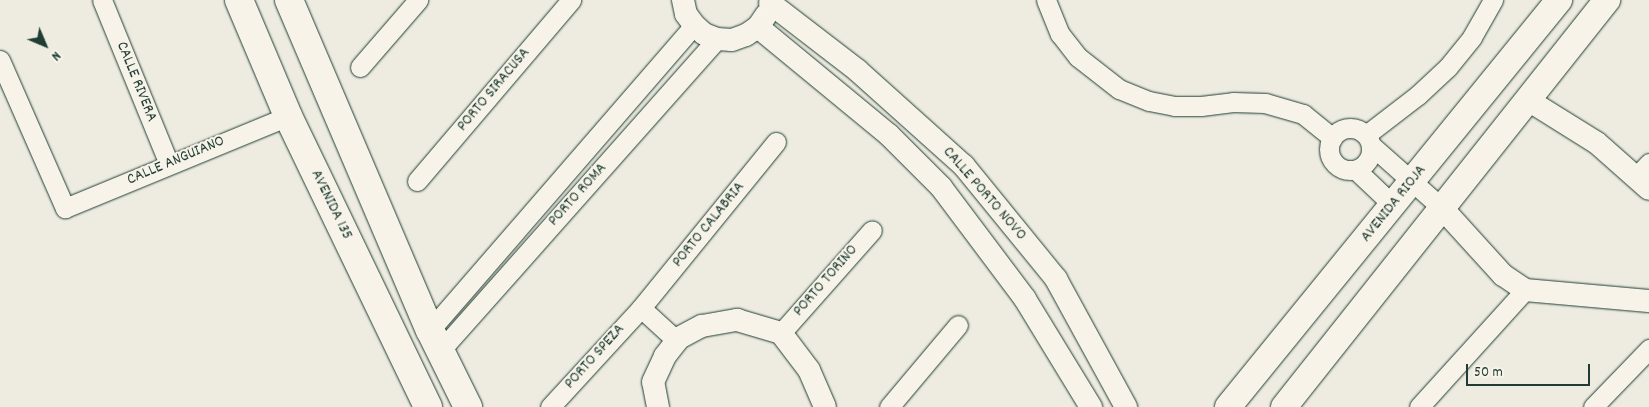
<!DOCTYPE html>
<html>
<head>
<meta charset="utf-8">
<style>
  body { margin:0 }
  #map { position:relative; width:1649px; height:407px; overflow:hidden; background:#eeece1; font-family:Dekko,sans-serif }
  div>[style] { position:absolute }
  .roads { filter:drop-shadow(0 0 1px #1f3d34) drop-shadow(0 0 1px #1f3d34) }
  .minor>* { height:19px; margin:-9.5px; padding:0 9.5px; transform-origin:9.5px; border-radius:9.5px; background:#f7f3e8 }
  .minor>.ring { margin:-9.5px; padding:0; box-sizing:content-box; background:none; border:19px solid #f7f3e8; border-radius:50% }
  .tertiary>* { height:22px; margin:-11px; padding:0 11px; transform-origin:11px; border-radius:11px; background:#f7f3e8 }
  .secondary>* { height:26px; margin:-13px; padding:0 13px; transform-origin:13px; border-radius:13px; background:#f7f3e8 }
  .primary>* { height:28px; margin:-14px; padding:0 14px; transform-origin:14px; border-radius:14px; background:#f7f3e8 }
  span { translate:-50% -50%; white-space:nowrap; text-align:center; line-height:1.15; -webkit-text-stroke:4px #f7f3e8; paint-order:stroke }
  .street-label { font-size:16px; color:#1f3d34 }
  .north { position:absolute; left:20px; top:20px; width:50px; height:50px; -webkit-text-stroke:4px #f7f3e8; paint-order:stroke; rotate:135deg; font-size:14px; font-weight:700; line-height:20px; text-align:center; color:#1f3d34 }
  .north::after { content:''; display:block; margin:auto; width:18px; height:22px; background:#1f3d34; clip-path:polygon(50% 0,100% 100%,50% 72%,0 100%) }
  .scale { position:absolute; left:1466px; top:364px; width:124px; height:22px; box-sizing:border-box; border:2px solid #1f3d34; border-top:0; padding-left:6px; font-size:15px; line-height:18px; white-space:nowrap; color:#1f3d34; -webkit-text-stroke:4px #f7f3e8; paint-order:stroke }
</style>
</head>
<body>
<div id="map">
  <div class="roads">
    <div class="minor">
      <i style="left:102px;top:0;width:177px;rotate:67.8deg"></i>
      <i style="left:1046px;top:0;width:37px;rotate:68deg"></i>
      <i style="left:1060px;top:34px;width:29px;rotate:52deg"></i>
      <i style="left:1078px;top:57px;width:52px;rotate:38deg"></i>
      <i style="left:1119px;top:89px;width:32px;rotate:22deg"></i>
      <i style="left:1149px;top:101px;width:25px;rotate:11deg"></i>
      <i style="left:1174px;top:106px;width:27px"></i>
      <i style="left:1201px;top:106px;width:32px;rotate:-7deg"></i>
      <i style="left:1233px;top:102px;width:32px;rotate:2deg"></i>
      <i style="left:1265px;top:103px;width:40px;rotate:16deg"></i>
      <i style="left:1303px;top:114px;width:38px;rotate:39deg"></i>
      <i style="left:0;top:60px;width:162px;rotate:66.3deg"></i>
      <i style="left:65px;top:208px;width:241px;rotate:-22.4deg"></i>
      <i style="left:360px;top:67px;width:89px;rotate:-49.1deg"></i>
      <i class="ring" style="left:1329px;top:128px;width:23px;height:23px"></i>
      <i style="left:1366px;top:135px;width:66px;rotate:-37.6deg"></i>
      <i style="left:1418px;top:95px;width:41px;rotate:-43deg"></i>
      <i style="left:1448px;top:67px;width:38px;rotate:-51deg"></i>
      <i style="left:1472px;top:37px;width:43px;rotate:-60.4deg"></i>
      <i style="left:1372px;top:146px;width:94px;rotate:41.5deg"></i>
      <i style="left:1356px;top:170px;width:51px;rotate:43.4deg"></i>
      <i style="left:1636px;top:177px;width:19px;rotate:-47deg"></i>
      <i style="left:417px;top:181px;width:238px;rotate:-49.6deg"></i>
      <i style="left:641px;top:308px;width:49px;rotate:42.5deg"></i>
      <i style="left:430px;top:330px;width:403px;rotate:-49.1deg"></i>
      <i style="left:781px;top:333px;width:137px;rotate:-48.5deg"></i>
      <i style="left:440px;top:351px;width:417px;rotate:-48.4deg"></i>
      <i style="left:550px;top:407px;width:134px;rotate:-47.4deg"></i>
      <i style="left:641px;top:308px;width:214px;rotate:-50.9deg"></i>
      <i style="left:889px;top:407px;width:107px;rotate:-49.9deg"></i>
      <i style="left:1419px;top:407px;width:158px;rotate:-47.8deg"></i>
      <i style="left:1593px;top:407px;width:81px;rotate:-46deg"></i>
    </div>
    <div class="tertiary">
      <i style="left:683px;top:0;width:14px;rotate:78deg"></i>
      <i style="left:686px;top:14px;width:14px;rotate:54deg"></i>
      <i style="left:694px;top:25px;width:13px;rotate:42deg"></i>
      <i style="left:704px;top:34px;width:14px;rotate:21deg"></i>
      <i style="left:717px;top:39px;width:15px;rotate:4deg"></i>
      <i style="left:732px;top:40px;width:15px;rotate:-20deg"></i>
      <i style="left:746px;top:35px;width:14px;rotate:-34deg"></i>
      <i style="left:758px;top:27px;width:14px;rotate:-56deg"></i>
      <i style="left:770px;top:3px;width:110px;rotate:37.6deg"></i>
      <i style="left:857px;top:70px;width:144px;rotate:41.9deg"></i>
      <i style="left:964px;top:166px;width:146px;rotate:50.8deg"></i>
      <i style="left:1056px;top:279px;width:146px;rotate:61.3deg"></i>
      <i style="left:758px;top:27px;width:170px;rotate:39.5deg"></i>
      <i style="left:889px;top:135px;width:74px;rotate:45deg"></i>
      <i style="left:941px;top:187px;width:140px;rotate:53.1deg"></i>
      <i style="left:1025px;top:299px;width:127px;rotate:58.6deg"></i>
      <i style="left:1528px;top:100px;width:81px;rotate:31.9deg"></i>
      <i style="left:1597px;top:143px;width:69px;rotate:41.5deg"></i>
      <i style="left:1442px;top:208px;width:91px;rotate:47.7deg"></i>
      <i style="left:1503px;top:275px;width:27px;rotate:34deg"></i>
      <i style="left:1525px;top:290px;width:124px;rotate:5.1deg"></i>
      <i style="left:658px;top:407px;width:25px;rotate:-101deg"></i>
      <i style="left:653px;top:382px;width:29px;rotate:-65deg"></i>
      <i style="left:665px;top:356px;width:23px;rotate:-52deg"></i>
      <i style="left:679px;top:338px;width:26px;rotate:-28deg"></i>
      <i style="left:702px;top:326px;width:36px;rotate:-10deg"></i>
      <i style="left:737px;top:320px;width:46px;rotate:16.5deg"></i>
      <i style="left:781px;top:333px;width:46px;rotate:52.9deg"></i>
      <i style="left:809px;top:370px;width:40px;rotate:66.6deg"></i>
    </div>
    <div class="secondary">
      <i style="left:1228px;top:407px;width:525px;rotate:-50.88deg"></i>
      <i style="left:1284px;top:407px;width:520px;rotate:-51.56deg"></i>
    </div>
    <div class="primary">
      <i style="left:239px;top:0;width:126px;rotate:67.1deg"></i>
      <i style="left:288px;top:116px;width:323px;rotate:64.3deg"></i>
      <i style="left:289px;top:0;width:359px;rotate:66.9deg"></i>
      <i style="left:430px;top:330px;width:86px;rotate:63.7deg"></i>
    </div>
  </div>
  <div class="street-label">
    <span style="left:136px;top:82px;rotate:68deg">CALLE RIVERA</span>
    <span style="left:494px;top:90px;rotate:-50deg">PORTO SIRACUSA</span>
    <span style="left:176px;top:161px;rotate:-23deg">CALLE ANGUIANO</span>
    <span style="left:984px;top:194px;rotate:49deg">CALLE PORTO NOVO</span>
    <span style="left:578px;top:195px;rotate:-48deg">PORTO ROMA</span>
    <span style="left:1394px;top:204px;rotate:-51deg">AVENIDA RIOJA</span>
    <span style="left:331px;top:205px;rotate:64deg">AVENIDA 135</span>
    <span style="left:709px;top:225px;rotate:-51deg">PORTO CALABRIA</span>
    <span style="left:826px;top:281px;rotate:-49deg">PORTO TORINO</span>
    <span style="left:595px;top:357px;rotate:-48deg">PORTO SPEZA</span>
  </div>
  <div class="north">N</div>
  <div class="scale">50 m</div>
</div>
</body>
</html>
